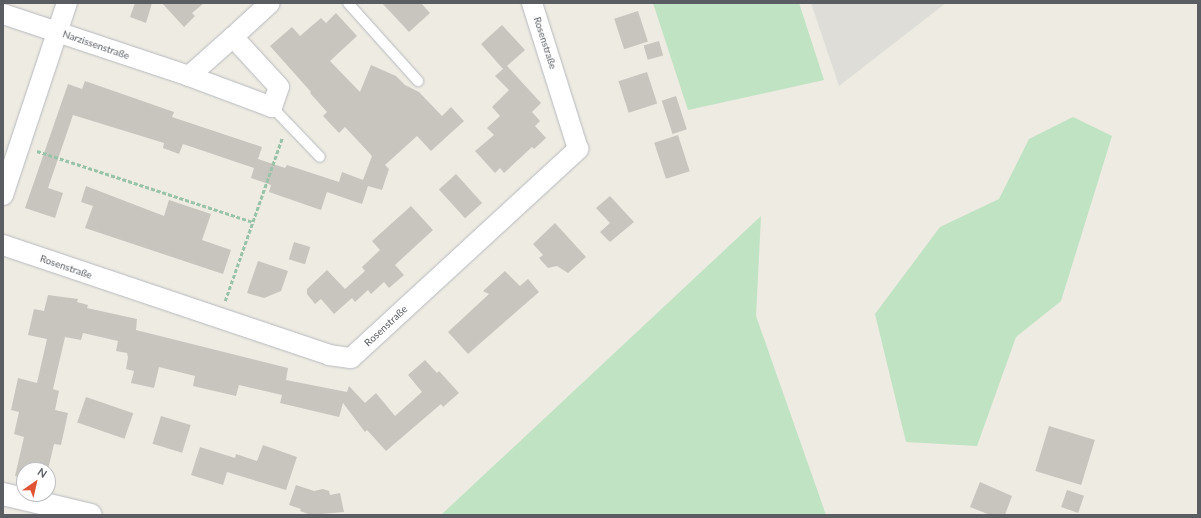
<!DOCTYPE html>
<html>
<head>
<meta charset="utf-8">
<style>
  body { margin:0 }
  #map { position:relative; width:1201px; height:518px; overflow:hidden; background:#edebe2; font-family:Lato,sans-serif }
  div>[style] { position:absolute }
  .industrial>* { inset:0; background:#deddd7 }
  .green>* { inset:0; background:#bfe3c3 }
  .building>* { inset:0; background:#c8c5bf; transform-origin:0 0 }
  .path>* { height:2.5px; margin-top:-1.25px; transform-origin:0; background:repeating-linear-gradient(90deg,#99c3a9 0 4px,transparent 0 6px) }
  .roads { filter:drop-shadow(0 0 1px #b7b9be) drop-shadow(0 0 1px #b7b9be) }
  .lane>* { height:10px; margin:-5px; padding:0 5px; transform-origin:5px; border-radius:5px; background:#fff }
  .street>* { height:20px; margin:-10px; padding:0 10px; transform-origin:10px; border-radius:10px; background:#fff }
  .secondary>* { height:22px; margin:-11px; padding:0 11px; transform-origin:11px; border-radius:11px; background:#fff }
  span { translate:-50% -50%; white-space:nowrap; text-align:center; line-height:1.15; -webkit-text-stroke:3.5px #fff; paint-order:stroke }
  .street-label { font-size:10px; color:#5a5d62 }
  .frame { position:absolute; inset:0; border:4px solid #5a5d62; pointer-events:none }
  .north { position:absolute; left:16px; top:462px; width:40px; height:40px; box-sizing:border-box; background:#fff; border:1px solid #bdbec0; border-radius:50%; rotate:34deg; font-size:11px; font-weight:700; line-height:16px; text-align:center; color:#5a5d62 }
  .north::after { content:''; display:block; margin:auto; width:14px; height:18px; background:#e05234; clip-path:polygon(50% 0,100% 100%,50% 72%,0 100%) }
</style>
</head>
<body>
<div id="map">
  <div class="industrial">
    <i style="clip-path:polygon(811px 3px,946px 3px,839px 86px)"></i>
  </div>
  <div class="green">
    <i style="clip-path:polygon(653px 3px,799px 3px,824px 80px,688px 110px)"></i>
    <i style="clip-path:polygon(1073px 117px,1112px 136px,1061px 301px,1016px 337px,977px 446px,906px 442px,875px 314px,940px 227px,999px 199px,1029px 139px)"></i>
    <i style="clip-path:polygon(761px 216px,756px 316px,826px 515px,441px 515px)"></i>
  </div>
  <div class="building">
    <i style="clip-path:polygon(135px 3px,152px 3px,146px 23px,130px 17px)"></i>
    <i style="clip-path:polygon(162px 3px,204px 3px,192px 13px,195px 16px,184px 27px)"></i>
    <i style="clip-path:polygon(382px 3px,421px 3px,430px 13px,409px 32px)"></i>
    <i style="left:638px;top:11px;width:32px;height:25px;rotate:72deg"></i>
    <i style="clip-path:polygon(336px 13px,357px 36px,330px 61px,360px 92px,371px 65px,396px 76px,405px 85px,419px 92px,442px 116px,451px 107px,464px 121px,431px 151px,417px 136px,385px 165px,389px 169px,382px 190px,368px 186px,362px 204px,327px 192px,321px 210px,269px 192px,271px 185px,251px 178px,254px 168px,183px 144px,179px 154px,163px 148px,164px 143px,73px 115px,48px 188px,63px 193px,55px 218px,25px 208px,68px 84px,82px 89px,85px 81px,174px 112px,172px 117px,262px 147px,258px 159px,285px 168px,287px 165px,339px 182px,342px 172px,363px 180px,372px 156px,345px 127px,339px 133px,323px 116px,327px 112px,310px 93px,311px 92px,270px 46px,292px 27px,300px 36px,321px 18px,326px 23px)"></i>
    <i style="clip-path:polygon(502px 25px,525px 50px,507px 66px,541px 103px,532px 112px,540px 121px,535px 126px,546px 138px,534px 149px,532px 147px,504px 173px,500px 168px,495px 173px,475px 151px,494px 135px,487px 128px,500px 116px,492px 107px,509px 90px,495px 76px,503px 69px,481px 44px)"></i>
    <i style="left:659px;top:41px;width:15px;height:16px;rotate:74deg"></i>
    <i style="left:647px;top:72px;width:33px;height:30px;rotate:72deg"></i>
    <i style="left:676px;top:96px;width:35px;height:15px;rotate:72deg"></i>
    <i style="left:678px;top:135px;width:38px;height:25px;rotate:72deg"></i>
    <i style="left:456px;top:174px;width:39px;height:23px;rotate:48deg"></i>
    <i style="clip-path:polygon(86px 186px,164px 216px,169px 200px,211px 214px,202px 240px,231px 250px,223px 274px,85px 228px,93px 206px,81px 202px)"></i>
    <i style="clip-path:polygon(610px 196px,634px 222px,610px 242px,600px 232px,610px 223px,596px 208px)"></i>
    <i style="clip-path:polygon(411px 206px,433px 230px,395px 265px,404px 275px,389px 288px,384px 282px,371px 294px,368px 290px,355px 302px,352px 298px,334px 314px,321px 299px,315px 304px,307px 294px,307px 289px,327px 270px,345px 289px,365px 271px,362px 267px,380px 250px,372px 241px)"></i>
    <i style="clip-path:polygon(555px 223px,586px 257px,568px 273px,557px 266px,548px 268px,539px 258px,543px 255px,533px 244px)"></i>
    <i style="left:294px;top:242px;width:17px;height:18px;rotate:17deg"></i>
    <i style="clip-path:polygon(258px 261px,288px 271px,281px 291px,264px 298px,247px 293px)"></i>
    <i style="clip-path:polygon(505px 271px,520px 286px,528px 279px,539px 292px,468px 354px,448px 332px,489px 294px,483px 291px)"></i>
    <i style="clip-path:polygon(48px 295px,78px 299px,77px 302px,88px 305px,87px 308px,137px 319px,136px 330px,288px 368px,286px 380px,347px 392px,349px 386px,365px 403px,376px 393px,395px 416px,422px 392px,408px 375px,425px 360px,437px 373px,439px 371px,459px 393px,443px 407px,441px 404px,386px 451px,367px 430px,365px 432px,343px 403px,339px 417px,280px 403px,282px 395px,239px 385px,236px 396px,193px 386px,195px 376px,159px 367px,154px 388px,131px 383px,134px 371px,126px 369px,128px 357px,127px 353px,116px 351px,118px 341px,83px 333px,81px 340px,65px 337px,53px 389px,59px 391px,55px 410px,68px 413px,61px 445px,54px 444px,48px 470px,24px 470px,24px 478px,15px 476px,24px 437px,14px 434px,19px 412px,11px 410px,18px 378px,37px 383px,47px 339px,28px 335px,34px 309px,44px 311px)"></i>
    <i style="left:86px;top:397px;width:50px;height:27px;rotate:19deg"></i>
    <i style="left:161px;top:416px;width:31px;height:29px;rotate:17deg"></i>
    <i style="left:1049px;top:426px;width:48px;height:47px;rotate:17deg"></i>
    <i style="clip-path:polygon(263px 445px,297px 457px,286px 490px,227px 472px,223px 485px,191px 475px,200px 447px,235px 458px,236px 454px,257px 461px)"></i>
    <i style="clip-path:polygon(980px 482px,1012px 496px,1005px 515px,990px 515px,970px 507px)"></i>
    <i style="clip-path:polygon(296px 485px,314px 491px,323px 489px,329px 491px,330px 495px,340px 493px,344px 512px,311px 515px,300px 511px,301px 509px,289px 505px)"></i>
    <i style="left:1067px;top:490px;width:18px;height:18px;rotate:19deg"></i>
  </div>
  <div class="path">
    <i style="left:37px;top:151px;width:227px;rotate:18.2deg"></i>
    <i style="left:225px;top:301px;width:173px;rotate:-70.7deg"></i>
  </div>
  <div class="roads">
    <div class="lane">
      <i style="left:348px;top:3px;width:105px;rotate:48.1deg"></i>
      <i style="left:272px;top:107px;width:69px;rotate:46.2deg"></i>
    </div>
    <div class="street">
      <i style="left:3px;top:14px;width:196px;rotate:18.4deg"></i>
      <i style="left:189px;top:76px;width:89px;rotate:20.5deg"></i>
      <i style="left:272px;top:107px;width:21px;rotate:-71deg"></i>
      <i style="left:279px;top:87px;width:68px;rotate:-132.6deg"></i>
      <i style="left:233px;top:37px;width:59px;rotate:138.4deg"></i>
      <i style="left:233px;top:37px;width:50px;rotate:-42.6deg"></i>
      <i style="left:3px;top:195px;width:202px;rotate:-71.6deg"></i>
      <i style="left:3px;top:245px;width:344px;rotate:18.6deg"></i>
      <i style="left:329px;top:355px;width:22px;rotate:8deg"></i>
      <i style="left:351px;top:358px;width:309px;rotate:-42.6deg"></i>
      <i style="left:578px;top:149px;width:153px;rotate:-107.5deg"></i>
    </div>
    <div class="secondary">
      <i style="left:3px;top:494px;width:90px;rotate:13.4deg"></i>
    </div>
  </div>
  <div class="street-label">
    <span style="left:545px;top:43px;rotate:72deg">Rosenstraße</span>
    <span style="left:96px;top:45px;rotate:19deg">Narzissenstraße</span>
    <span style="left:66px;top:267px;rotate:19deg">Rosenstraße</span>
    <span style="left:386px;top:326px;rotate:-43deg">Rosenstraße</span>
  </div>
  <div class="frame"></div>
  <div class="north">N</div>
</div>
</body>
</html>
